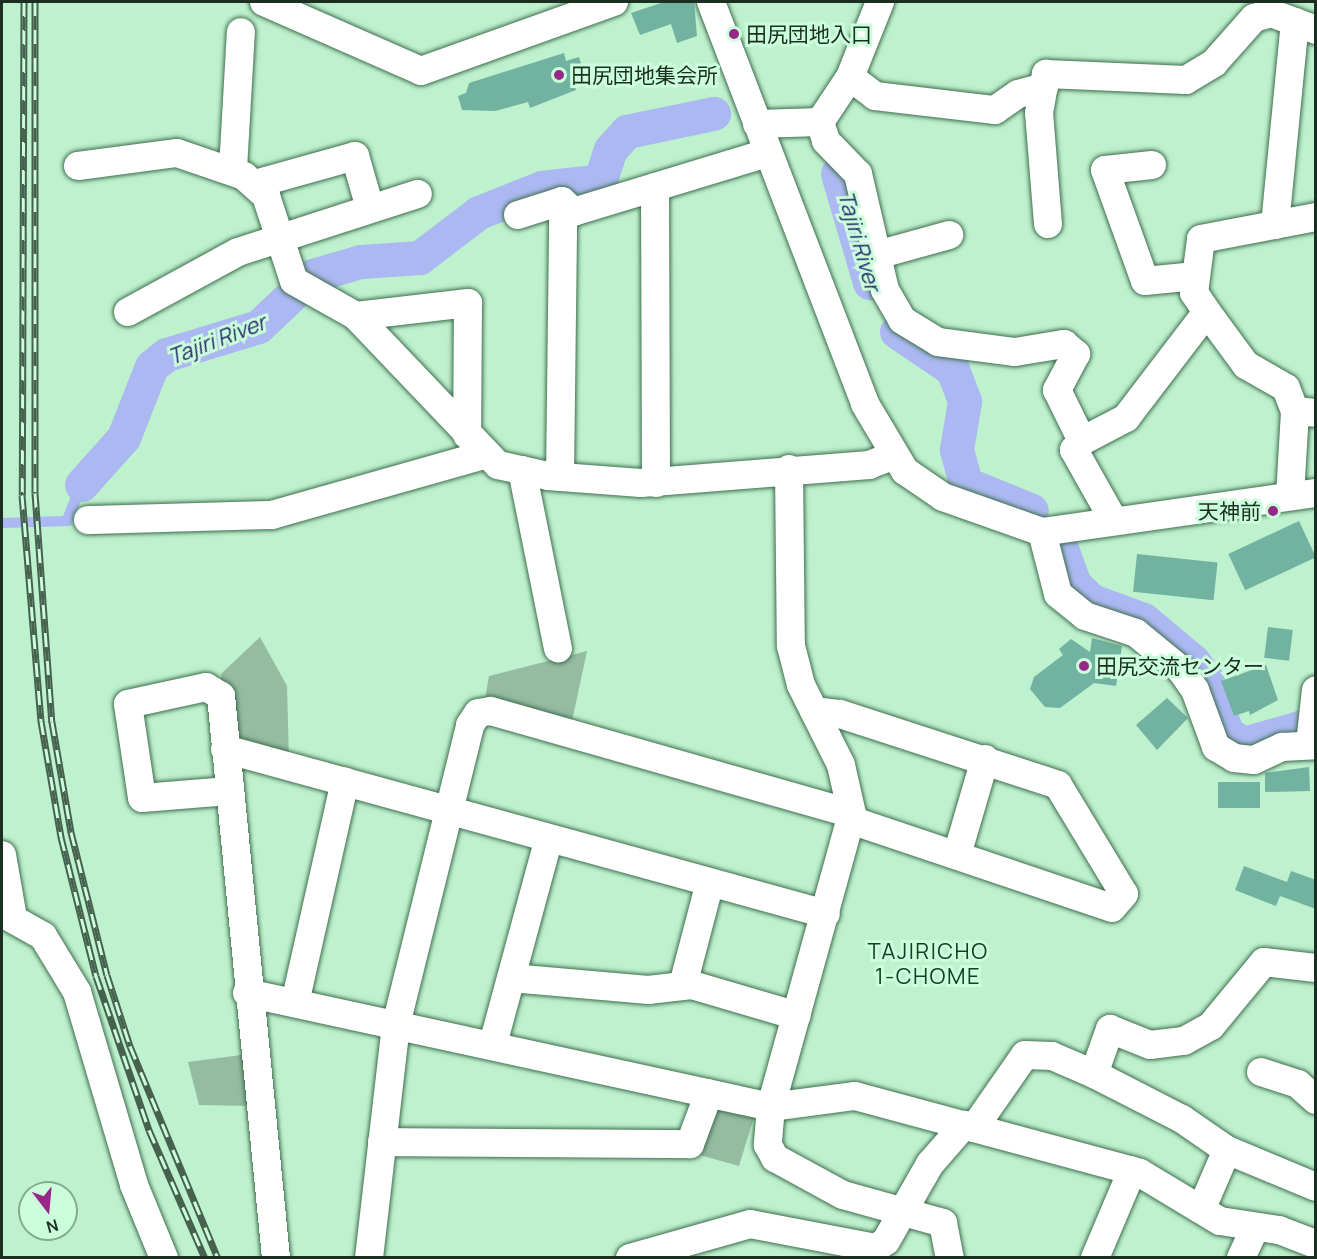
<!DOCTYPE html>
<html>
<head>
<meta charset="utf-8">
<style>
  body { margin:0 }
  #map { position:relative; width:1317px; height:1259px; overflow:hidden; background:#bef1cd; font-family:Manrope,"Noto Sans JP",sans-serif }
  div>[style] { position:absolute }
  .green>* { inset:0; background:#95bba1 }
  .water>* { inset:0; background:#abb8f1 }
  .river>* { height:34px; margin:-17px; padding:0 17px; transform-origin:17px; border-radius:17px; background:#abb8f1 }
  .building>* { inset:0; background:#72b2a0; transform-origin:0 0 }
  .roads { filter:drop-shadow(0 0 2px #3f6e4f) drop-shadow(0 0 2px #3f6e4f) }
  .minor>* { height:28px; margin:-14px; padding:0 14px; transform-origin:14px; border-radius:14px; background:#fff }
  .rail>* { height:7px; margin-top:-3.5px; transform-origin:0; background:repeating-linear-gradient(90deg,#cbfeda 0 14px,#46624f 0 28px); box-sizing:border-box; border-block:2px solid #46624f }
  .dots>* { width:16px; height:16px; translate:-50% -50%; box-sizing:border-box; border:3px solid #cbfeda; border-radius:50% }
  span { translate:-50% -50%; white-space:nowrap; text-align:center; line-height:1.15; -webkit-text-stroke:6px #cbfeda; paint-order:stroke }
  .poi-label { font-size:21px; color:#1a2e21 }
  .left { translate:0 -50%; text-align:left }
  .right { translate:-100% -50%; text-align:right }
  .water-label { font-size:22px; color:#24296a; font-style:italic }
  .neighbourhood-label { font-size:22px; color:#0f4125; letter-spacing:1.5px }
  .frame { position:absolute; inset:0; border:3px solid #1a2e21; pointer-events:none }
  .north { position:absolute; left:18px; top:1181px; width:60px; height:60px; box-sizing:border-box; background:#cbfeda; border:2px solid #84ab90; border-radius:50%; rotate:164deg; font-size:16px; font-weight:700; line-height:24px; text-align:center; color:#1a2e21 }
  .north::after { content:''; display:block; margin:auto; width:21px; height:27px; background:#982888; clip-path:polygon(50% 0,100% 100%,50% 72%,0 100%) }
</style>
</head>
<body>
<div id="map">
  <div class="green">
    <i style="clip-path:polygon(260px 637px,287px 686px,289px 761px,229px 747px,221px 674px)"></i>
    <i style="clip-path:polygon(587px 651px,572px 721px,485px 699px,489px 676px)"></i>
    <i style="clip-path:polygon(249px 1054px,254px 1106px,199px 1105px,188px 1062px)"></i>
    <i style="clip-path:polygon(716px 1109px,754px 1117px,739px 1166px,696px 1154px)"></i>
  </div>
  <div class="water">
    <i style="clip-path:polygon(106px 445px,116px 453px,88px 484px,71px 526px,2px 528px,2px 518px,63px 516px,79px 476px)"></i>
  </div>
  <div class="river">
    <i style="left:838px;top:174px;width:114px;rotate:73.6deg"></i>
    <i style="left:897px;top:332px;width:68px;rotate:34.2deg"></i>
    <i style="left:953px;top:370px;width:34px;rotate:69deg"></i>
    <i style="left:965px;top:402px;width:49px;rotate:99.5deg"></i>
    <i style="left:957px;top:450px;width:35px;rotate:75deg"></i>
    <i style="left:966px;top:484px;width:71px;rotate:22.2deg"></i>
    <i style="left:82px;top:485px;width:63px;rotate:-48.2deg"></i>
    <i style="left:124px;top:438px;width:76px;rotate:-68.5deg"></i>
    <i style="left:152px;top:367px;width:19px;rotate:-39deg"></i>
    <i style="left:167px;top:355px;width:96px;rotate:-16.9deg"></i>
    <i style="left:259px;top:327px;width:74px;rotate:-43.4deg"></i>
    <i style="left:313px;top:276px;width:50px;rotate:-16.3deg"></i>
    <i style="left:361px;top:262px;width:59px;rotate:-3.9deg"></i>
    <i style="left:420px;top:258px;width:74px;rotate:-37.3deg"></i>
    <i style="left:479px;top:213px;width:68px;rotate:-21.6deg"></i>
    <i style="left:542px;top:188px;width:51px;rotate:-6.7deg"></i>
    <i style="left:593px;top:182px;width:10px;rotate:-29deg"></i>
    <i style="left:602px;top:177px;width:28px;rotate:-72deg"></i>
    <i style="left:611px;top:150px;width:24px;rotate:-48deg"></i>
    <i style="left:627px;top:132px;width:89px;rotate:-11.7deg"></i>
    <i style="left:1062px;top:549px;width:38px;rotate:70deg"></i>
    <i style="left:1075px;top:585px;width:23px;rotate:43deg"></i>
    <i style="left:1092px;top:601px;width:55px;rotate:20.1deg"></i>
    <i style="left:1144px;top:620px;width:65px;rotate:40deg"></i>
    <i style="left:1194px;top:662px;width:20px;rotate:53deg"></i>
    <i style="left:1206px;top:678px;width:60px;rotate:68.6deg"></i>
    <i style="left:1228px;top:734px;width:19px;rotate:32deg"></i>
    <i style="left:1244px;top:744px;width:58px;rotate:-15.9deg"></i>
    <i style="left:1300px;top:728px;width:16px;rotate:11deg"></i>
  </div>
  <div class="building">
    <i style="clip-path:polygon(664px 2px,694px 2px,697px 36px,677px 43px,671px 24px,640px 35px,631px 13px)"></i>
    <i style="clip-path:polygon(564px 53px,566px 61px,579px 57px,584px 73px,572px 77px,576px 90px,530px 108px,528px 102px,495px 111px,462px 110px,458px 96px,466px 93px,469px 83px)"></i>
    <i style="left:1299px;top:521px;width:40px;height:78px;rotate:65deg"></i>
    <i style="left:1137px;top:554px;width:81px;height:38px;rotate:6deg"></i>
    <i style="left:1268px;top:627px;width:25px;height:31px;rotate:7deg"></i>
    <i style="clip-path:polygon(1092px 638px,1122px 646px,1116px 686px,1094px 683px,1060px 708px,1045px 707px,1030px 689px,1034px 677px,1063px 655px,1059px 649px,1071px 639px,1090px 652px)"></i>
    <i style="clip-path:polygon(1266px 665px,1278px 700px,1250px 715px,1249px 711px,1234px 716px,1221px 681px)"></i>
    <i style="clip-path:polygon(1167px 698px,1188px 718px,1157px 750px,1136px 725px)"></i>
    <i style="clip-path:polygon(1309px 767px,1310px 791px,1265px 792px,1265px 773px)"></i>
    <i style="left:1260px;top:782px;width:26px;height:42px;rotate:90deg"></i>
    <i style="clip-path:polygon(1244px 866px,1287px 882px,1291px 871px,1316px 880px,1316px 909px,1280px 896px,1276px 906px,1235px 890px)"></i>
  </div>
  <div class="roads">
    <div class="minor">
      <i style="left:264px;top:2px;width:171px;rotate:23.7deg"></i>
      <i style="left:421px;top:71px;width:205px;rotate:-19.7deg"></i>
      <i style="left:711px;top:2px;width:430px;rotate:69deg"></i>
      <i style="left:865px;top:404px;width:78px;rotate:59.2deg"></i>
      <i style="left:905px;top:471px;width:46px;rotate:34.4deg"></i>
      <i style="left:943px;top:497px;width:105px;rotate:19.5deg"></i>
      <i style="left:1042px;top:532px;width:277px;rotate:-8.1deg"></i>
      <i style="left:880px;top:2px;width:81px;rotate:111.8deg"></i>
      <i style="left:850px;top:77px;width:54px;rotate:123.7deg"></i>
      <i style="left:820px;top:122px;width:20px;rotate:72deg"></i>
      <i style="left:826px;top:141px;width:46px;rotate:45.9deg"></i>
      <i style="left:858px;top:174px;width:119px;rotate:76.9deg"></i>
      <i style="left:885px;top:290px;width:34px;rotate:60deg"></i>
      <i style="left:902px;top:320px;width:42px;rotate:31.4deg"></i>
      <i style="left:938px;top:342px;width:78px;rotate:7.4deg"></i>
      <i style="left:1015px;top:352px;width:50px;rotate:-9.3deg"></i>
      <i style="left:1064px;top:344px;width:16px;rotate:40deg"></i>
      <i style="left:1076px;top:354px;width:41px;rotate:117.8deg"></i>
      <i style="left:1057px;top:390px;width:57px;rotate:63.9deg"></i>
      <i style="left:1082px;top:441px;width:50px;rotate:-27.6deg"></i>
      <i style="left:1126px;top:418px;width:133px;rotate:-52.6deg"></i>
      <i style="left:1207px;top:312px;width:23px;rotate:-124deg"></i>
      <i style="left:1194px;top:293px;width:54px;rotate:-82.6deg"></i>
      <i style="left:1201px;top:239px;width:117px;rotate:-10.8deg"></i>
      <i style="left:850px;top:77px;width:31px;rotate:37deg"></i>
      <i style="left:875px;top:96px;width:121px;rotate:6.7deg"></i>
      <i style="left:995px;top:110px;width:28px;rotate:-35deg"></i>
      <i style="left:1018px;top:94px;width:27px;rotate:-15deg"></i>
      <i style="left:757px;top:124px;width:63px;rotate:-1.8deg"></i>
      <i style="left:1152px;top:165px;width:47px;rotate:173.9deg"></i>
      <i style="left:1105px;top:170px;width:118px;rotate:70.2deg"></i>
      <i style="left:1145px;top:281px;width:51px;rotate:-5.6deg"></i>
      <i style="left:78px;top:166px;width:100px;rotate:-7.5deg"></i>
      <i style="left:177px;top:153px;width:71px;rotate:18.9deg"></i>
      <i style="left:244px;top:176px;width:30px;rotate:42deg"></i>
      <i style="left:266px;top:196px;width:89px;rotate:71.8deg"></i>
      <i style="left:294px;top:281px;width:71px;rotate:29.4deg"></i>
      <i style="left:356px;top:316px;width:206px;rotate:46.4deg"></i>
      <i style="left:498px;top:465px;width:51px;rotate:12.4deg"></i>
      <i style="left:548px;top:476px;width:93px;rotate:4.3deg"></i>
      <i style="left:641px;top:483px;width:229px;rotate:-4.5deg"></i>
      <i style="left:869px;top:465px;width:26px;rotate:-21deg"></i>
      <i style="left:233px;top:169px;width:137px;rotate:-86.7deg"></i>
      <i style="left:255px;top:184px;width:104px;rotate:-15.6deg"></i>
      <i style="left:355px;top:156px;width:54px;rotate:73.9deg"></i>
      <i style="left:655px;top:187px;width:296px;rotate:89.8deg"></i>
      <i style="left:518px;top:215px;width:46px;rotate:-17.7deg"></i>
      <i style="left:562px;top:201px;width:16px;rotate:43deg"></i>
      <i style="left:1048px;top:224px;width:111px;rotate:-94.6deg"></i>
      <i style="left:1039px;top:113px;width:40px;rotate:-80deg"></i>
      <i style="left:1046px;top:74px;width:140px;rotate:2.5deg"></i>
      <i style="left:1186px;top:80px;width:33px;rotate:-31deg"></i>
      <i style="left:1214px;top:63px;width:60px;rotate:-48.4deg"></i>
      <i style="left:1254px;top:18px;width:18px;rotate:-16deg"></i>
      <i style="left:1271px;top:13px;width:48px;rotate:20.7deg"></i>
      <i style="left:1275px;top:225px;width:204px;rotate:-84.4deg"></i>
      <i style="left:877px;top:255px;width:75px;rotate:-15.5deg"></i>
      <i style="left:128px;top:312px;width:125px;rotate:-28.6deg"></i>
      <i style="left:238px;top:252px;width:189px;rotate:-17.9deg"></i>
      <i style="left:1207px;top:312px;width:66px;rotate:53.7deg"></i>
      <i style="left:1246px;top:365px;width:46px;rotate:29.9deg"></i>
      <i style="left:1286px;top:388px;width:25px;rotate:69deg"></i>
      <i style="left:1295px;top:411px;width:21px;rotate:5deg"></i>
      <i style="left:356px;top:316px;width:113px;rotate:-6.6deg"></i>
      <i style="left:468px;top:303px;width:132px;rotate:90.4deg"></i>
      <i style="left:1082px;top:441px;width:12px;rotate:132deg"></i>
      <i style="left:1074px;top:450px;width:81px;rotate:60.6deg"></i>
      <i style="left:789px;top:469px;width:177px;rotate:89.4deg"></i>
      <i style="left:791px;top:646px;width:40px;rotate:75.6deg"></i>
      <i style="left:801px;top:685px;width:89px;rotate:63.4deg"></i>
      <i style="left:841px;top:765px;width:50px;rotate:77.3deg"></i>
      <i style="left:852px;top:814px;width:304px;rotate:105.5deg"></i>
      <i style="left:771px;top:1107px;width:38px;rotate:95deg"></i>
      <i style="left:768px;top:1145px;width:15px;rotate:62deg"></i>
      <i style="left:775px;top:1158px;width:77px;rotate:28.6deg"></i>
      <i style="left:843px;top:1195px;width:104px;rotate:15.6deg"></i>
      <i style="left:943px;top:1223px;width:36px;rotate:79deg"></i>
      <i style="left:522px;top:470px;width:182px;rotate:78.6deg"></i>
      <i style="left:560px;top:477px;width:262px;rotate:-89.3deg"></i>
      <i style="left:563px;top:215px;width:213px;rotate:-16.9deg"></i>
      <i style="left:1290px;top:496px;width:85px;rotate:-86.6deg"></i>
      <i style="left:88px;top:520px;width:184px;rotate:-1.6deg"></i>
      <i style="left:272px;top:515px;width:220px;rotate:-15.8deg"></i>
      <i style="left:1042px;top:532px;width:64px;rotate:75.5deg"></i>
      <i style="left:1058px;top:594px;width:35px;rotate:39deg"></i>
      <i style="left:1085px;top:616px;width:54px;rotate:18.4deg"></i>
      <i style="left:1136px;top:633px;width:58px;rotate:39.4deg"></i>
      <i style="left:1181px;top:670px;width:24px;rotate:55deg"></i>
      <i style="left:1195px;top:690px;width:61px;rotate:69.8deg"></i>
      <i style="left:1216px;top:747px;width:21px;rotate:31deg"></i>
      <i style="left:1234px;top:758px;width:20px;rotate:6deg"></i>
      <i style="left:1254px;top:760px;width:31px;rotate:-25deg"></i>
      <i style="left:1282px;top:747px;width:34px;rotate:-3deg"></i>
      <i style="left:814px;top:711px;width:26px;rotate:7deg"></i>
      <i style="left:840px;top:714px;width:229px;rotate:18deg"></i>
      <i style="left:1058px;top:785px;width:127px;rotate:58.8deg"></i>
      <i style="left:1124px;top:894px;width:18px;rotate:131deg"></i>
      <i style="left:1112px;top:908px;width:275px;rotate:-161.4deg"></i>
      <i style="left:1310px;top:744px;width:54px;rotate:-83.7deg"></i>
      <i style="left:225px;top:749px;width:623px;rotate:15.35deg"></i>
      <i style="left:229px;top:791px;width:87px;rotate:175.4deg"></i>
      <i style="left:142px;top:798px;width:95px;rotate:-98.5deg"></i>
      <i style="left:128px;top:704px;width:80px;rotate:-12.3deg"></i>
      <i style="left:206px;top:687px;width:17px;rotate:31deg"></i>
      <i style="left:221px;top:696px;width:565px;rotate:84.41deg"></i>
      <i style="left:2px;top:855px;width:64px;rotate:80.1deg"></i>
      <i style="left:957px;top:855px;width:100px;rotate:-73.7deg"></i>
      <i style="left:2px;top:913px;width:47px;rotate:29.3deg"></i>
      <i style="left:43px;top:936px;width:66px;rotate:58.7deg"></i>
      <i style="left:77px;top:992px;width:201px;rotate:73.5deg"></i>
      <i style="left:134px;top:1185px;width:79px;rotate:67.7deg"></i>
      <i style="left:511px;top:978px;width:138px;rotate:5deg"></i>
      <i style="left:648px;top:990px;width:44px;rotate:-6.5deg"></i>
      <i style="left:692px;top:985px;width:109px;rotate:16.4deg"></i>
      <i style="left:683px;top:985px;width:106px;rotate:-75.3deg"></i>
      <i style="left:247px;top:993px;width:536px;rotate:12.27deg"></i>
      <i style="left:771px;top:1107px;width:85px;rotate:-7.5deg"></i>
      <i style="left:855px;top:1096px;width:295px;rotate:15.1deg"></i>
      <i style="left:1140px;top:1173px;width:93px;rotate:31deg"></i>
      <i style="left:1220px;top:1221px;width:60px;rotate:8.7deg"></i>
      <i style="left:1279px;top:1230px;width:40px;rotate:21deg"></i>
      <i style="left:295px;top:1003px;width:227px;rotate:-77.3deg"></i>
      <i style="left:493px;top:1044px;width:213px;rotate:-74.8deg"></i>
      <i style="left:1261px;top:1072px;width:39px;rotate:18deg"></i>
      <i style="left:1298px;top:1084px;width:24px;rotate:42deg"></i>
      <i style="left:1094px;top:1074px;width:99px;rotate:27.1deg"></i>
      <i style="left:1182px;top:1119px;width:55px;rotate:34.6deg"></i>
      <i style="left:1227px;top:1150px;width:65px;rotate:113.4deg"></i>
      <i style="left:974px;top:1128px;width:89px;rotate:-55.1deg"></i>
      <i style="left:1025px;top:1055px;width:27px;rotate:2deg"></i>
      <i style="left:1052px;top:1056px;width:46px;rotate:23.2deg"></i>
      <i style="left:1094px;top:1074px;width:48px;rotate:-70.4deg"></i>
      <i style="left:1110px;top:1029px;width:43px;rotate:21.8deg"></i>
      <i style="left:1150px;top:1045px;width:34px;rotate:-7deg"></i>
      <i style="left:1184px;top:1041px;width:31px;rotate:-29deg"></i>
      <i style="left:1211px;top:1026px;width:83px;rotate:-50.4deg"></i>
      <i style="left:1264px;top:962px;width:52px;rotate:6.6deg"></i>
      <i style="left:382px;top:1142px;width:308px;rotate:0.4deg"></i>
      <i style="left:690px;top:1144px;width:54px;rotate:-69.6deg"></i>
      <i style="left:1227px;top:1150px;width:96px;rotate:22.6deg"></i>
      <i style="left:369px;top:1258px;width:235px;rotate:-83.4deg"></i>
      <i style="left:396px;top:1025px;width:309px;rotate:-76.1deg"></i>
      <i style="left:470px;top:725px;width:14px;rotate:-56deg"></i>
      <i style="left:478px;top:713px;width:13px;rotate:-9deg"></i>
      <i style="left:491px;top:711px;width:375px;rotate:15.9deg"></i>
      <i style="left:630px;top:1258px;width:125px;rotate:-15.8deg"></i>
      <i style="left:750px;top:1224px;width:128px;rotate:10.8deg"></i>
      <i style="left:876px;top:1248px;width:12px;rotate:-35deg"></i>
      <i style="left:886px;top:1241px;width:89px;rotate:-60.3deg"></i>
      <i style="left:930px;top:1164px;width:52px;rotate:-48.9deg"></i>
      <i style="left:1095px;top:1258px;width:95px;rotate:-67deg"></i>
      <i style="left:1241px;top:1258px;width:33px;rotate:-65deg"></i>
    </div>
  </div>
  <div class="rail">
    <i style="left:24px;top:2px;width:493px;rotate:90.2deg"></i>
    <i style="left:22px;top:495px;width:227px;rotate:85.2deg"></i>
    <i style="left:41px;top:721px;width:118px;rotate:80.2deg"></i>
    <i style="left:61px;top:837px;width:143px;rotate:75.9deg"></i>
    <i style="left:96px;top:976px;width:163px;rotate:71deg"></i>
    <i style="left:149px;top:1130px;width:140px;rotate:66.4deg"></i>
    <i style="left:35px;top:2px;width:491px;rotate:90deg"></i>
    <i style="left:35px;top:493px;width:230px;rotate:85.8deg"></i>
    <i style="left:52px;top:722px;width:112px;rotate:80.2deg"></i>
    <i style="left:71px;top:832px;width:147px;rotate:75.9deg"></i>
    <i style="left:107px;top:975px;width:75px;rotate:72.1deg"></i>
    <i style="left:130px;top:1046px;width:230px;rotate:67.5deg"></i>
  </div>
  <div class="dots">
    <i style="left:734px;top:34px;background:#982888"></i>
    <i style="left:559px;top:75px;background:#982888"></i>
    <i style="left:1273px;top:511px;background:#982888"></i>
    <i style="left:1084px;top:666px;background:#982888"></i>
  </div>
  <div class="poi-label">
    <span class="left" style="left:746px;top:34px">田尻団地入口</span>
    <span class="left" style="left:571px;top:75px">田尻団地集会所</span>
    <span class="right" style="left:1261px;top:511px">天神前</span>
    <span class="left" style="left:1096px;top:666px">田尻交流センター</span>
  </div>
  <div class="water-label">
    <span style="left:859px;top:241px;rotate:74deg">Tajiri River</span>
    <span style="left:217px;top:340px;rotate:-21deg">Tajiri River</span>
  </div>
  <div class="neighbourhood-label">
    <span style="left:928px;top:964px">TAJIRICHO<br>1-CHOME</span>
  </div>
  <div class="frame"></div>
  <div class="north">N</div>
</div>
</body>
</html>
